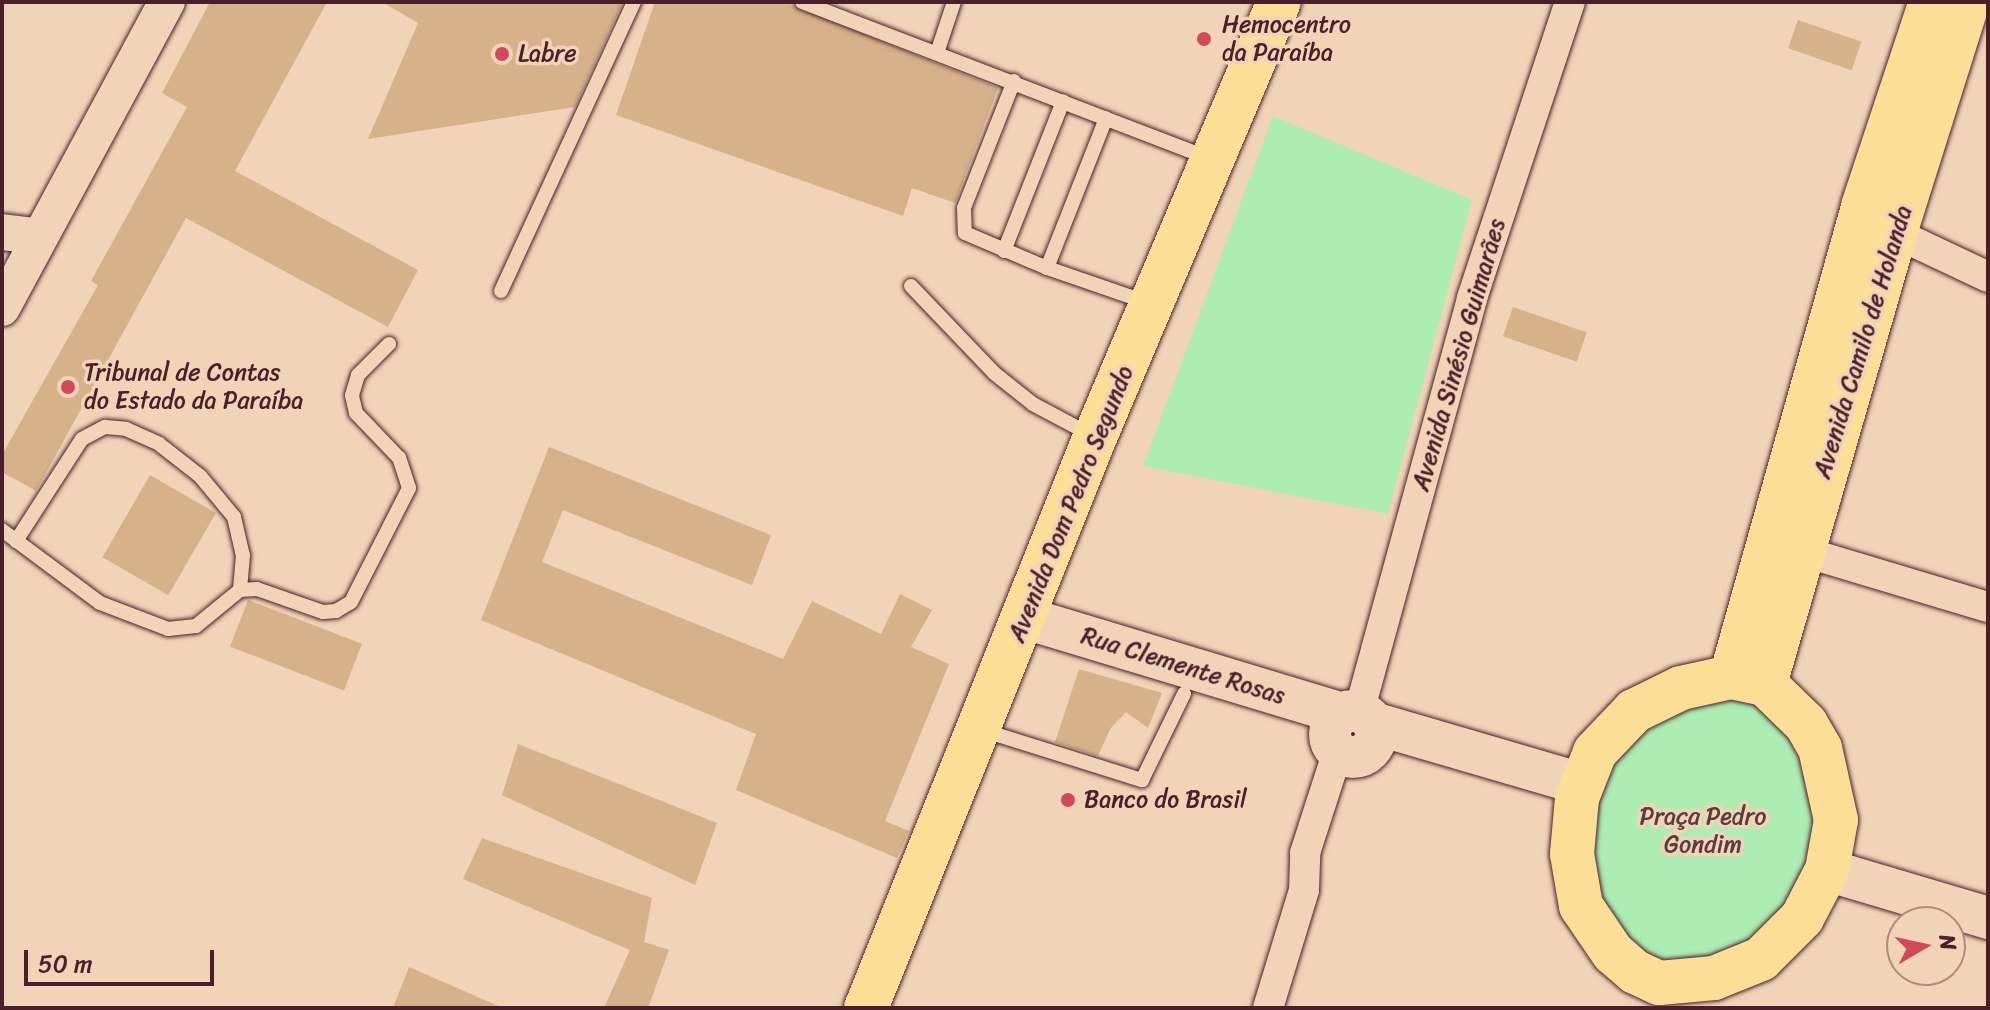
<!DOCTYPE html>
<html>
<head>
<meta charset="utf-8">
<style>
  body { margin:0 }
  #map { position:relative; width:1990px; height:1010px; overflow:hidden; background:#f1d3b7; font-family:Sriracha,sans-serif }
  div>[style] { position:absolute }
  .green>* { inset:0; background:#adecb3 }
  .building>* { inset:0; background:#d6b189; transform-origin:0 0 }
  .roads { filter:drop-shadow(0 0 2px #4a1f2b) drop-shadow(0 0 2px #4a1f2b) }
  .service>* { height:14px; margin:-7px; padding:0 7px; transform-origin:7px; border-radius:7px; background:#f1d3b7 }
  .minor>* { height:30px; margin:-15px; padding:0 15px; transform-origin:15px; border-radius:15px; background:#f1d3b7 }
  .tertiary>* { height:36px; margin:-18px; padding:0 18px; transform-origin:18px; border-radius:18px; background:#f1d3b7 }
  .secondary>* { height:42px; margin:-21px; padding:0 21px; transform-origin:21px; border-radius:21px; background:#f1d3b7 }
  .secondary>.ring { margin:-21px; padding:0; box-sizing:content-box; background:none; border:42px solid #f1d3b7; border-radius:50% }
  .primary>* { height:44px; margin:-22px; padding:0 22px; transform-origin:22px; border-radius:22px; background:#fdde96 }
  .dots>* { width:22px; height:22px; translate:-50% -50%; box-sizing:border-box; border:4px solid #f1d3b7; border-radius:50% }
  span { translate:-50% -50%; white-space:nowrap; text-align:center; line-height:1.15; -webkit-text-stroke:7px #f1d3b7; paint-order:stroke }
  .poi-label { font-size:24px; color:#4a1f2b }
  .left { translate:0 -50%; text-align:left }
  .street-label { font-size:24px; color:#4a1f2b }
  .park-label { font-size:24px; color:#593e3f }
  .frame { position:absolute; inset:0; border:4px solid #4a1f2b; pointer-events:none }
  .north { position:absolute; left:1886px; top:906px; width:80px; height:80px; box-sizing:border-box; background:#f1d3b7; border:2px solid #ae8b7f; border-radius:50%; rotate:81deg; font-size:22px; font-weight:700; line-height:32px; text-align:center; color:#4a1f2b }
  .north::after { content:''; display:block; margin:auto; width:28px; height:36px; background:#d1495b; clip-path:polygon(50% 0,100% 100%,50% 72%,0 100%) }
  .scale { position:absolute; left:24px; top:950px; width:190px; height:36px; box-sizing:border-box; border:4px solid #4a1f2b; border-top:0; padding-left:10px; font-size:24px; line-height:28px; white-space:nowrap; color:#4a1f2b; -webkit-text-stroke:6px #f1d3b7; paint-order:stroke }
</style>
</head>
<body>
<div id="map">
  <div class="green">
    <i style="clip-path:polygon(1273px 116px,1472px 200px,1388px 514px,1143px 466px)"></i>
    <i style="clip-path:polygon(1718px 694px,1756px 705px,1790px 738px,1811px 796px,1819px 842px,1767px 942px,1714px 970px,1655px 962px,1625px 937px,1605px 911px,1593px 879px,1590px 817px,1602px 761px,1638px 718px)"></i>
  </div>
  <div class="building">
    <i style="clip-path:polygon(210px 2px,327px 2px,235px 171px,418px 270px,388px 327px,186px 218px,36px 491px,2px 472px,2px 455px,98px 285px,91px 281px,187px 107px,162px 93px)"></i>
    <i style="clip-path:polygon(382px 2px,623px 2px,575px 107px,368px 139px,418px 23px)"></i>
    <i style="clip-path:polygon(655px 2px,784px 2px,998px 88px,955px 203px,912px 188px,903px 216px,616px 115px)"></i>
    <i style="left:1798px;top:20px;width:67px;height:30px;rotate:19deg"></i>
    <i style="left:1513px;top:307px;width:78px;height:31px;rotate:19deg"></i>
    <i style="clip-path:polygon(549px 447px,771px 535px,752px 585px,563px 510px,542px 562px,783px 659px,812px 601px,881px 634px,900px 594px,932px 610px,911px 647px,949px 664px,885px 821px,909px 831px,897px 858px,736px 790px,756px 734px,481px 620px)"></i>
    <i style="left:150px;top:475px;width:76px;height:95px;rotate:30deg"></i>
    <i style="left:248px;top:600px;width:122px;height:50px;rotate:21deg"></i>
    <i style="clip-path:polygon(1079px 669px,1162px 693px,1148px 728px,1126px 712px,1110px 729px,1098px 756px,1055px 742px)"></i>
    <i style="clip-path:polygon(518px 744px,717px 823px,695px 885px,502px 795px)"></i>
    <i style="clip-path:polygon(482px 838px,652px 898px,644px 942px,669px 950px,648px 1008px,604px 1008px,630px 950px,463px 879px)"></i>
    <i style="clip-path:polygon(409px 967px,503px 1008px,393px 1008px)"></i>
  </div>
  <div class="roads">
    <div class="service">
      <i style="left:802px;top:2px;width:435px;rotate:21deg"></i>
      <i style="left:937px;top:53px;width:54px;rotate:-71.6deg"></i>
      <i style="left:1014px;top:81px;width:136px;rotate:111.5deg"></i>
      <i style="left:964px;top:208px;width:25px;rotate:88deg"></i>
      <i style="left:965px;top:233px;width:89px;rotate:23.1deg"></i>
      <i style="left:1047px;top:268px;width:105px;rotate:19deg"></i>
      <i style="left:1004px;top:251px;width:161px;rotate:-68.5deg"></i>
      <i style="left:1047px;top:268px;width:161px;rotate:-68.5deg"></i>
      <i style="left:911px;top:286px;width:120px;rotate:46.3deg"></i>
      <i style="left:994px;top:373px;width:50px;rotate:38.5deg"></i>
      <i style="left:1033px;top:404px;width:66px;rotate:28.1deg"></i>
      <i style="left:501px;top:291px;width:318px;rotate:-65.3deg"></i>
      <i style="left:2px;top:530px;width:122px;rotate:36.7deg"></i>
      <i style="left:100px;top:603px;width:73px;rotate:20.9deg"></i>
      <i style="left:168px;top:629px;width:28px;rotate:-6deg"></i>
      <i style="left:196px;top:626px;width:57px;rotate:-39.3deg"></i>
      <i style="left:240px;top:590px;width:17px;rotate:-3deg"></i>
      <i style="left:257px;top:589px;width:70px;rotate:19.2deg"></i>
      <i style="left:323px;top:612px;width:13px;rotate:-4deg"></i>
      <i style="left:336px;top:611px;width:17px;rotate:-31deg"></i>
      <i style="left:351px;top:602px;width:128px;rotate:-63deg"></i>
      <i style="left:409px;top:488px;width:32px;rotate:-108deg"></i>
      <i style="left:399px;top:458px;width:62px;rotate:-133.7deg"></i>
      <i style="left:356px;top:413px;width:18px;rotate:-103deg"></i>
      <i style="left:352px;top:395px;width:21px;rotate:-73deg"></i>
      <i style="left:358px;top:375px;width:44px;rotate:-45deg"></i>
      <i style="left:16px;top:541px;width:121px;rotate:-57.1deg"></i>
      <i style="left:82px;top:439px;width:26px;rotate:-28deg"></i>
      <i style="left:105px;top:427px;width:21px;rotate:5deg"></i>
      <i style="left:126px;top:429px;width:36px;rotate:24deg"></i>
      <i style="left:159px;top:444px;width:52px;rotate:38deg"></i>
      <i style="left:200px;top:476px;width:53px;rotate:50.3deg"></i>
      <i style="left:234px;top:517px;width:39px;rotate:77deg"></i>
      <i style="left:243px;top:555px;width:35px;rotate:95deg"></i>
      <i style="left:982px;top:730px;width:168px;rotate:17.4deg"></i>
      <i style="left:1142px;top:780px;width:96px;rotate:-64deg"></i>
    </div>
    <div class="minor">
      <i style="left:1895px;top:233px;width:103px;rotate:25.3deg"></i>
      <i style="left:1801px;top:551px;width:195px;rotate:16.7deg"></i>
      <i style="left:1359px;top:712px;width:429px;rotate:-74.7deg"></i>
      <i style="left:1472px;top:298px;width:312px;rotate:-71.7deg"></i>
      <i style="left:1268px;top:1008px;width:123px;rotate:-73deg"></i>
      <i style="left:1304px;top:890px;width:37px;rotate:-88deg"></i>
      <i style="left:1305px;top:853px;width:107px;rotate:-72.1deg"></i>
    </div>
    <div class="tertiary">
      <i style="left:2px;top:232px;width:38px;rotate:7deg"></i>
      <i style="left:2px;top:308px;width:348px;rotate:-61.7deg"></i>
    </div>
    <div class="secondary">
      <i style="left:1025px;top:618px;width:331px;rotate:16.8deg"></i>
      <i class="ring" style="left:1330px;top:711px;width:4px;height:4px"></i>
      <i style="left:1373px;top:723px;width:217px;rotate:16.3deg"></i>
      <i style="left:1827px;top:870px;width:168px;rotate:16.6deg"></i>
    </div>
    <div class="primary">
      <i style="left:1731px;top:677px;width:35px;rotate:12deg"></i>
      <i style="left:1765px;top:684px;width:57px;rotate:44.3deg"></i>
      <i style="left:1806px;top:724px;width:28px;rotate:60deg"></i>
      <i style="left:1820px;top:748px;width:74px;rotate:77.5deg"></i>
      <i style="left:1836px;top:820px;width:51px;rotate:100.2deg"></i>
      <i style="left:1827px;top:870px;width:54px;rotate:117.5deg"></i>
      <i style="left:1802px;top:918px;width:58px;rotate:135deg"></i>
      <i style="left:1761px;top:959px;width:51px;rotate:158deg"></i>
      <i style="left:1714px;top:978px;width:55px;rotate:174.8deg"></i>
      <i style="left:1659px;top:983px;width:26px;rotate:-155deg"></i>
      <i style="left:1635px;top:972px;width:29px;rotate:-139deg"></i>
      <i style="left:1613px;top:953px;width:57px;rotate:-124.2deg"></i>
      <i style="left:1581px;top:906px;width:53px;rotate:-99.8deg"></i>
      <i style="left:1572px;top:854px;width:56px;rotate:-84.9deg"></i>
      <i style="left:1577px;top:798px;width:49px;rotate:-68.6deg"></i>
      <i style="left:1595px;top:752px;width:57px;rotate:-46.4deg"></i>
      <i style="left:1634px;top:711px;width:52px;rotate:-26.1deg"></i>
      <i style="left:1681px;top:688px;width:51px;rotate:-12.4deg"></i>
      <i style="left:1731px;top:677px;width:489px;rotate:-74.3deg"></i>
      <i style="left:1863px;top:206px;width:215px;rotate:-71.6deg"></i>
      <i style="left:1765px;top:684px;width:469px;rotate:-73.9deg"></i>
      <i style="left:1895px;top:233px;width:242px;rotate:-72.5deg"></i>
      <i style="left:866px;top:1008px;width:615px;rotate:-68.15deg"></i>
      <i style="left:1095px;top:437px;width:472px;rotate:-67.1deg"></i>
    </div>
  </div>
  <div class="dots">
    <i style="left:1204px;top:39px;background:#d1495b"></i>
    <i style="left:502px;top:54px;background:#d1495b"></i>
    <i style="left:68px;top:387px;background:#d1495b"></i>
    <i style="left:1068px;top:800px;background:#d1495b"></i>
  </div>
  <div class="poi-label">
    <span class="left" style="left:1222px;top:39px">Hemocentro<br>da Paraíba</span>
    <span class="left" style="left:518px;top:54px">Labre</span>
    <span class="left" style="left:84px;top:387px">Tribunal de Contas<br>do Estado da Paraíba</span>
    <span class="left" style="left:1084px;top:800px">Banco do Brasil</span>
  </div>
  <div class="street-label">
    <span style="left:1863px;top:342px;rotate:-73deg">Avenida Camilo de Holanda</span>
    <span style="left:1459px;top:355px;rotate:-74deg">Avenida Sinésio Guimarães</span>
    <span style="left:1071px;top:504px;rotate:-68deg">Avenida Dom Pedro Segundo</span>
    <span style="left:1183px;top:666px;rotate:17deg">Rua Clemente Rosas</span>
  </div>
  <div class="park-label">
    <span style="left:1703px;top:831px">Praça Pedro<br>Gondim</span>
  </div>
  <div class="frame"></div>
  <div class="north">N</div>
  <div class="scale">50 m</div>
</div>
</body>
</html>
